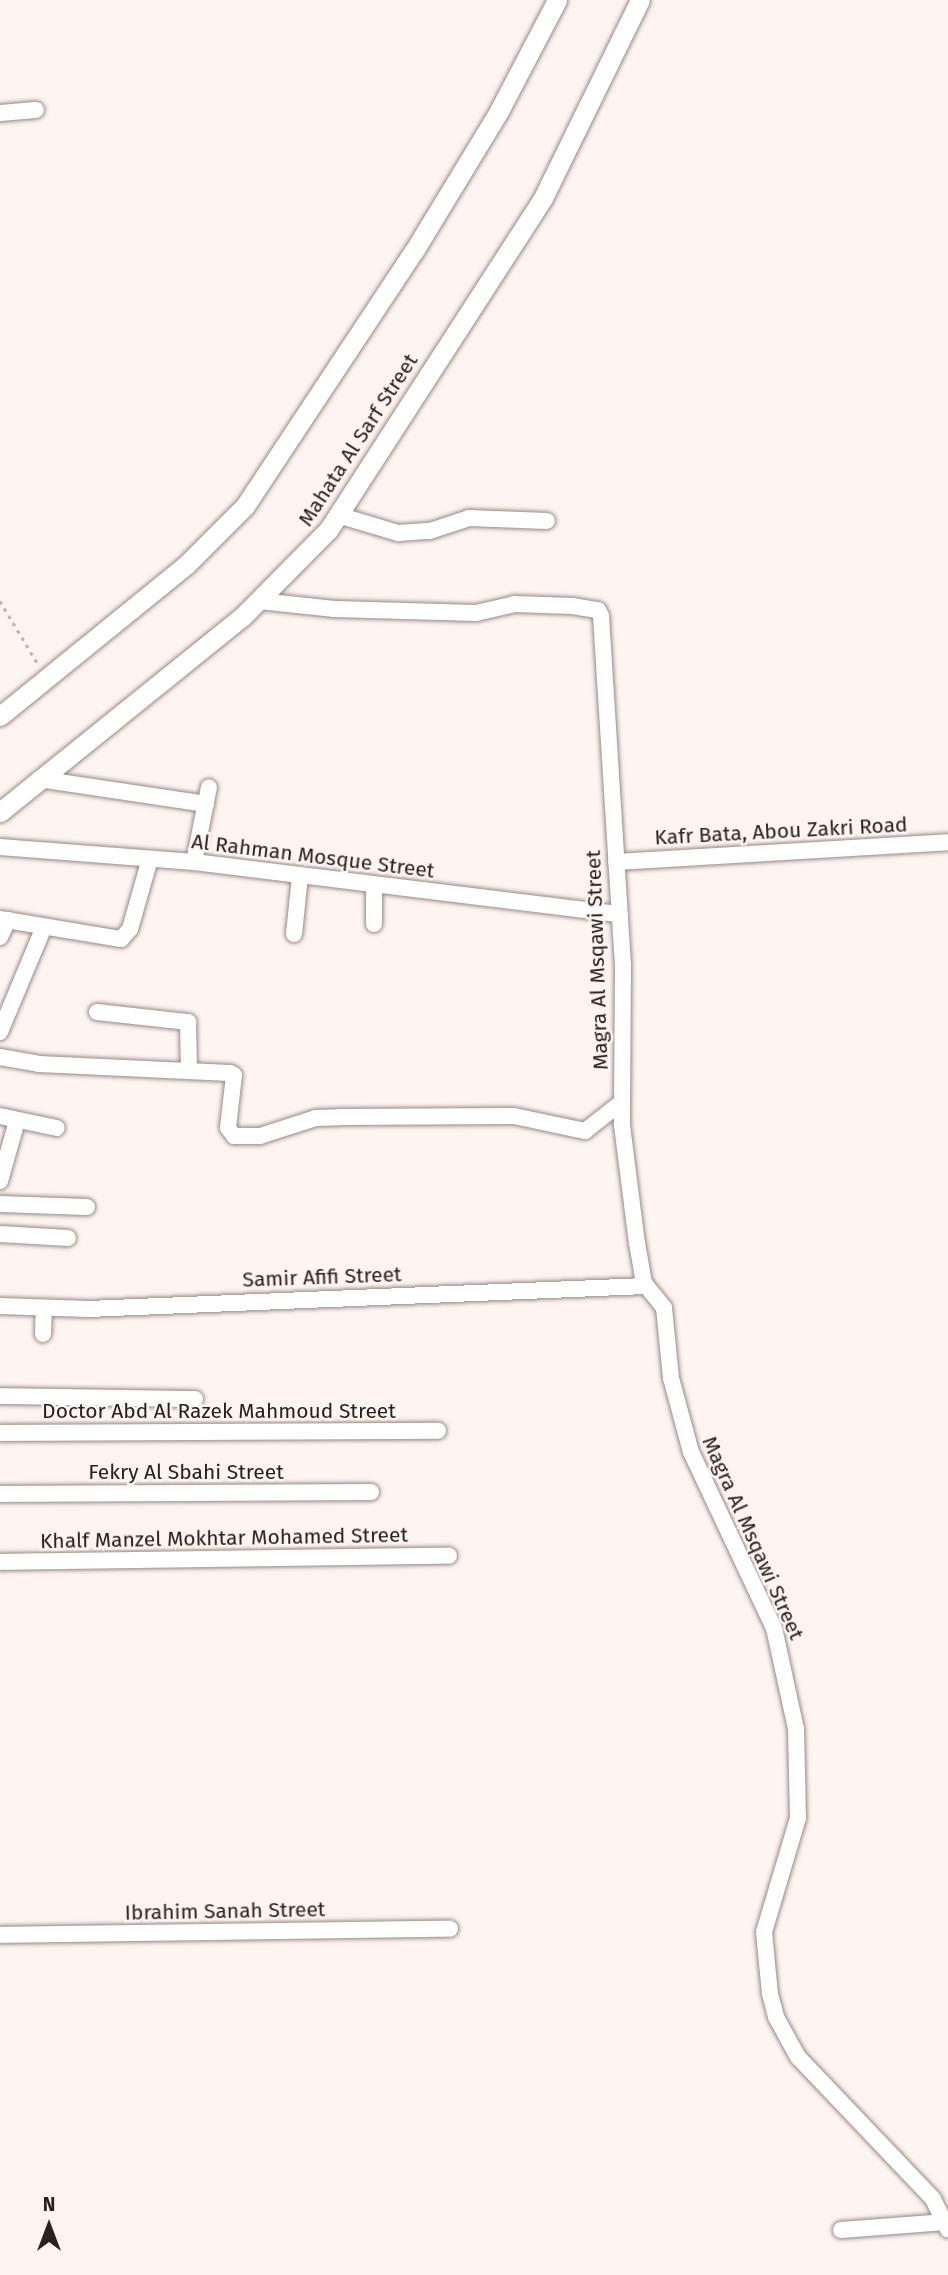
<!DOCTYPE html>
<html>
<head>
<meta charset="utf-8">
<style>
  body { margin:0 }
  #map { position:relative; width:948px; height:2275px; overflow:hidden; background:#fdf5f2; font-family:"Fira Sans",sans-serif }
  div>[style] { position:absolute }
  .path>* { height:2.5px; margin-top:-1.25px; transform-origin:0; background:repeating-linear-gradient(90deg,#bdb5b2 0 3.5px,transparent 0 8.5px) }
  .roads { filter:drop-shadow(0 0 2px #9a8982) drop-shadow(0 0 2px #9a8982) }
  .minor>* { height:16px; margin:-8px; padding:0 8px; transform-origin:8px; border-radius:8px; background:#fff }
  .tertiary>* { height:19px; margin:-9.5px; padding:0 9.5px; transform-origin:9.5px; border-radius:9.5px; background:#fff }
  span { translate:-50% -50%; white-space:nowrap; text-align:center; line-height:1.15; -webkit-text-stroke:5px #fdf5f2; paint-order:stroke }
  .street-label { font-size:21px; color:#28211e }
  .north { position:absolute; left:14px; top:2191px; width:70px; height:70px; -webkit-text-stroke:5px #fdf5f2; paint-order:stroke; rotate:0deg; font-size:19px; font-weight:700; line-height:28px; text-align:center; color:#28211e }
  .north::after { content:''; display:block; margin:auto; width:24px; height:32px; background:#28211e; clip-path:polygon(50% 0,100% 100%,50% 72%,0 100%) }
</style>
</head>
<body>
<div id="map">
  <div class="path">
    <i style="left:0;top:601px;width:74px;rotate:58.9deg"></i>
  </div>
  <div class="roads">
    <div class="minor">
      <i style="left:0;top:113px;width:36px;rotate:-5deg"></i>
      <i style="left:338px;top:515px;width:63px;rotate:16.7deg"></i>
      <i style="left:398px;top:533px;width:32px;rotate:-4deg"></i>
      <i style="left:430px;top:531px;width:41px;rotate:-18.4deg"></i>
      <i style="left:469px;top:518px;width:78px;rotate:2.2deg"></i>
      <i style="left:259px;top:601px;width:76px;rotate:6deg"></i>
      <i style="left:335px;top:609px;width:141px;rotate:1.6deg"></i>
      <i style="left:476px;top:613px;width:39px;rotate:-13deg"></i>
      <i style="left:514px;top:604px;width:58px;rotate:2deg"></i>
      <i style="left:572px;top:606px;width:26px;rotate:9deg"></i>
      <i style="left:598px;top:610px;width:7px;rotate:63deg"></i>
      <i style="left:601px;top:616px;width:350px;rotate:86.4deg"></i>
      <i style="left:623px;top:965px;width:160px;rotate:90.4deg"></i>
      <i style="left:622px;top:1125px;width:119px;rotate:82.8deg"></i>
      <i style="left:637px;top:1243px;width:41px;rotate:80.1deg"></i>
      <i style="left:644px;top:1283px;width:32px;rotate:51deg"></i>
      <i style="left:664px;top:1308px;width:70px;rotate:84.3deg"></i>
      <i style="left:671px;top:1378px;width:77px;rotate:74.9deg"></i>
      <i style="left:691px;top:1452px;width:195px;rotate:64.8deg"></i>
      <i style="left:774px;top:1628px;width:103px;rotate:77.7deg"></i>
      <i style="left:796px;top:1729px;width:89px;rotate:88.7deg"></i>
      <i style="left:798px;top:1818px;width:119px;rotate:106.6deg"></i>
      <i style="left:764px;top:1932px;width:62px;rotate:84.5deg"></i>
      <i style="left:770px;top:1994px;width:24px;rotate:75deg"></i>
      <i style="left:776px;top:2017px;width:46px;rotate:61.2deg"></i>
      <i style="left:798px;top:2057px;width:196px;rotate:46.4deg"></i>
      <i style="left:933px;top:2199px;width:34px;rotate:64deg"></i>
      <i style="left:39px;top:779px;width:169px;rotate:8.5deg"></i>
      <i style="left:0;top:847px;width:195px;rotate:4.4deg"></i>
      <i style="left:194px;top:862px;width:429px;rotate:7deg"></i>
      <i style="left:194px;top:862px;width:76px;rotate:-78.7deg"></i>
      <i style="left:616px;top:862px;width:333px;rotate:-3.4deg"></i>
      <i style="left:0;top:919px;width:123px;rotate:9.4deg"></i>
      <i style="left:121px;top:939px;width:13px;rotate:-48deg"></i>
      <i style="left:130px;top:929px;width:73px;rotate:-74.1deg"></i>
      <i style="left:374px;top:924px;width:39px;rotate:-90deg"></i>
      <i style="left:294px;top:934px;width:58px;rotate:-84.1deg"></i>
      <i style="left:0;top:937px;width:19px;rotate:-65deg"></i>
      <i style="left:97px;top:1012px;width:92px;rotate:6.3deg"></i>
      <i style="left:188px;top:1022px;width:49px;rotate:88.8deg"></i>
      <i style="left:0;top:1032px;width:114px;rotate:-67.3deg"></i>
      <i style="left:0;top:1057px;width:40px;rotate:10deg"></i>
      <i style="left:39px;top:1064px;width:191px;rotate:2.7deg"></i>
      <i style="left:230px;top:1073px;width:4px;rotate:27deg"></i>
      <i style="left:234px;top:1075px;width:53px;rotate:96.5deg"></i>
      <i style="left:228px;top:1128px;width:10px;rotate:53deg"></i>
      <i style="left:234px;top:1136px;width:26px"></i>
      <i style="left:260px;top:1136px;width:59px;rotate:-17.8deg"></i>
      <i style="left:316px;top:1118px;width:24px;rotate:-2deg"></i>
      <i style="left:340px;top:1117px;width:174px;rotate:-0.3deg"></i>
      <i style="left:514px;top:1116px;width:73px;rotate:11.9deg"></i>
      <i style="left:585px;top:1131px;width:47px;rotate:-38.1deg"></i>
      <i style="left:0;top:1116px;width:58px;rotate:11.9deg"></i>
      <i style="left:0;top:1181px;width:62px;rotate:-74.2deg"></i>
      <i style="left:0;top:1204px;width:87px;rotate:2deg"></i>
      <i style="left:0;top:1234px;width:68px;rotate:3.4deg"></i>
      <i style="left:0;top:1306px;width:88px;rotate:2deg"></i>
      <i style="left:88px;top:1309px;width:558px;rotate:-2.36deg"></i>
      <i style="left:43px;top:1334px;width:25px;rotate:-88deg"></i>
      <i style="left:0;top:1396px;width:195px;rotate:0.9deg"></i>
      <i style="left:0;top:1433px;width:438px;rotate:-0.3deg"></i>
      <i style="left:0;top:1494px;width:371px;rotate:-0.3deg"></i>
      <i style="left:0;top:1562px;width:449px;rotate:-0.8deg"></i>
      <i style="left:0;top:1935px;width:450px;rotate:-0.8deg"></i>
      <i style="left:841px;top:2230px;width:105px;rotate:-4.4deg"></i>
    </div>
    <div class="tertiary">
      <i style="left:0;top:716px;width:241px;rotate:-39.1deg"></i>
      <i style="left:187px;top:564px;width:82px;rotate:-45deg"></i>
      <i style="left:245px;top:506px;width:306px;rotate:-56.5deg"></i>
      <i style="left:414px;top:251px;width:164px;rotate:-58.7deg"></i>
      <i style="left:499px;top:111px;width:125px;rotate:-62.4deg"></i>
      <i style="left:0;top:812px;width:312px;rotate:-38.9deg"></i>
      <i style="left:243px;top:616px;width:122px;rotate:-45.3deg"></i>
      <i style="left:329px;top:529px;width:394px;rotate:-57.1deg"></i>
      <i style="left:543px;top:198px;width:220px;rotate:-63.9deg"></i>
    </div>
  </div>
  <div class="street-label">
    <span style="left:358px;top:440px;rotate:-57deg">Mahata Al Sarf Street</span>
    <span style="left:781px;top:831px;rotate:-3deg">Kafr Bata, Abou Zakri Road</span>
    <span style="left:313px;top:856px;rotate:7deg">Al Rahman Mosque Street</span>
    <span style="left:597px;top:960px;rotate:-92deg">Magra Al Msqawi Street</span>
    <span style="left:322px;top:1277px;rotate:-2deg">Samir Afifi Street</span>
    <span style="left:219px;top:1411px">Doctor Abd Al Razek Mahmoud Street</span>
    <span style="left:186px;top:1472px">Fekry Al Sbahi Street</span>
    <span style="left:224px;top:1538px;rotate:-1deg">Khalf Manzel Mokhtar Mohamed Street</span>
    <span style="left:753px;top:1538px;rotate:66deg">Magra Al Msqawi Street</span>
    <span style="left:225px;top:1911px;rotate:-1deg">Ibrahim Sanah Street</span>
  </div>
  <div class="north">N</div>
</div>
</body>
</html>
